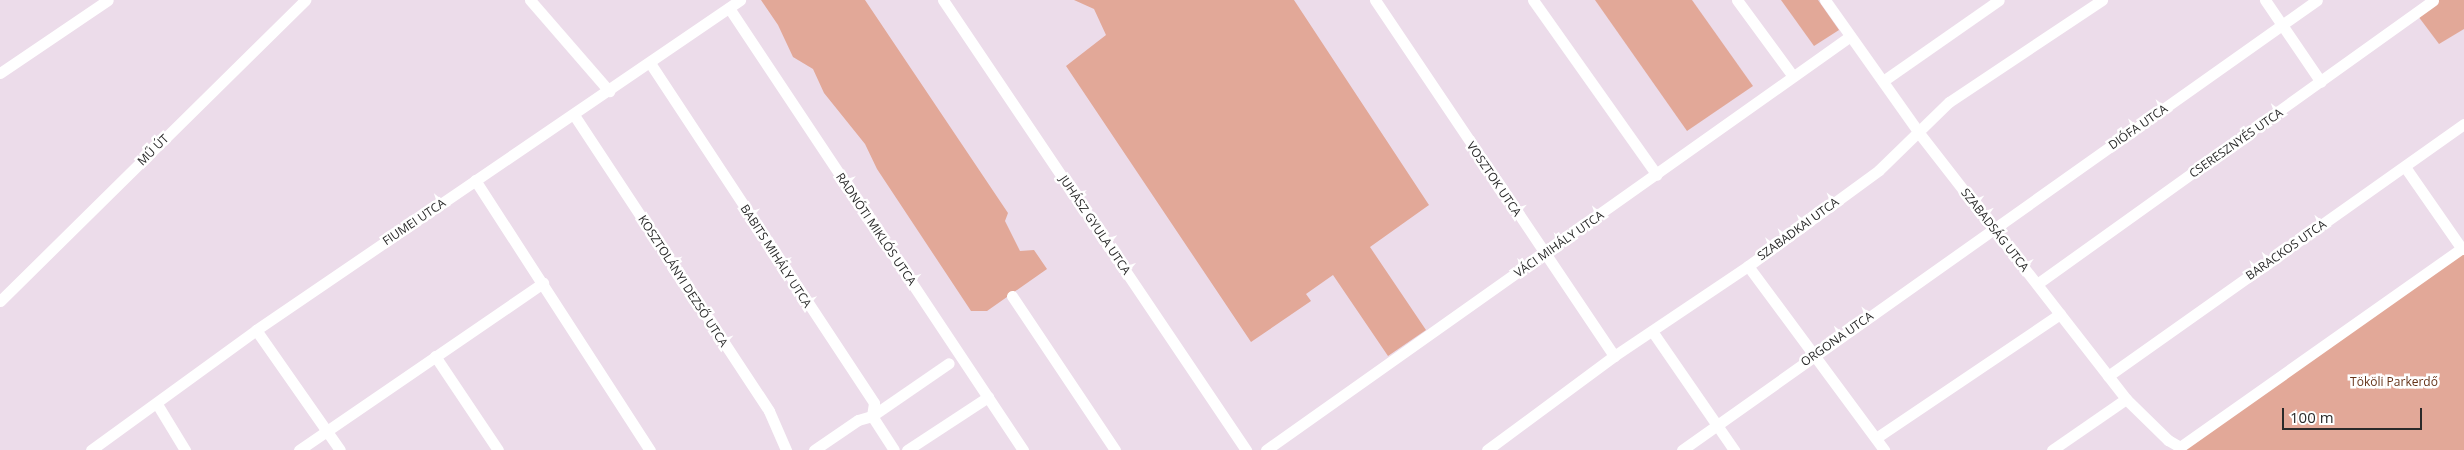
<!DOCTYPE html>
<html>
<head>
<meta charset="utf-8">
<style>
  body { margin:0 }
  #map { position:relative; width:2464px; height:450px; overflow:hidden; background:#ecdcea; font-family:"Open Sans",sans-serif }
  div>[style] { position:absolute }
  .green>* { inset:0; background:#e2a898 }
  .minor>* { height:11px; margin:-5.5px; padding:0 5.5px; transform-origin:5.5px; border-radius:5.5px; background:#fff }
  span { translate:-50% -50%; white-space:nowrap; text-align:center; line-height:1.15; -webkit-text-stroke:5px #fff; paint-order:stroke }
  .street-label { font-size:12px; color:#2a2a2a }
  .park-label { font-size:12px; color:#66341a }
  .scale { position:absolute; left:2282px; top:408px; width:140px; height:22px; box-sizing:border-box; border:2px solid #2a2a2a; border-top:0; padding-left:6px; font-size:15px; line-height:18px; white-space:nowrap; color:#2a2a2a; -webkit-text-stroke:4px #fff; paint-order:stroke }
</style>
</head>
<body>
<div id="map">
  <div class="green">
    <i style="clip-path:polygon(761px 0,865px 0,1008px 213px,1005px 221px,1020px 251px,1034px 250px,1047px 269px,987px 311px,971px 311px,877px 169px,865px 144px,824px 93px,813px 69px,793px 57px,778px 25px)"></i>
    <i style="clip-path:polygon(1074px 0,1294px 0,1429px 205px,1370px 247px,1426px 330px,1388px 356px,1333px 275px,1306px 294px,1311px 301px,1251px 342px,1066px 66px,1106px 35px,1094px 9px)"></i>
    <i style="clip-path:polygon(1595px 0,1692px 0,1753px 86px,1687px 131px)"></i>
    <i style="clip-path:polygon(1781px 0,1818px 0,1839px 30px,1814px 46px)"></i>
    <i style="clip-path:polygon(2431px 0,2464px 0,2464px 29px,2439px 44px,2415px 12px)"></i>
    <i style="clip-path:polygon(2464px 247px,2464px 450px,2179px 450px)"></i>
  </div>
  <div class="minor">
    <i style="left:530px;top:0;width:121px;rotate:49deg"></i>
    <i style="left:943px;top:0;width:543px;rotate:56.05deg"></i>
    <i style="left:1375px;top:0;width:429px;rotate:56.1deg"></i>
    <i style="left:1533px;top:0;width:214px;rotate:54.7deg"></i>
    <i style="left:1737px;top:0;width:93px;rotate:53.7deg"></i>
    <i style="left:1825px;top:0;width:163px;rotate:54.7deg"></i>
    <i style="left:1919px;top:133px;width:337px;rotate:52.1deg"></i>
    <i style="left:2126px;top:399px;width:59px;rotate:44.3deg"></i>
    <i style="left:2168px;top:440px;width:14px;rotate:30deg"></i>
    <i style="left:2180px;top:447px;width:347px;rotate:-35.2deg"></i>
    <i style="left:2265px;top:0;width:99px;rotate:55.7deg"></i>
    <i style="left:729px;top:8px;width:531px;rotate:56.37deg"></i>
    <i style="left:650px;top:63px;width:407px;rotate:56.6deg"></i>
    <i style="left:874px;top:403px;width:13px;rotate:99deg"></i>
    <i style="left:872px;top:416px;width:40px;rotate:57.1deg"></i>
    <i style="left:0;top:73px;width:130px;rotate:-34.1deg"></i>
    <i style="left:1883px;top:81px;width:141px;rotate:-34.9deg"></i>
    <i style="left:574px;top:115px;width:354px;rotate:56.6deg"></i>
    <i style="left:769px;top:411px;width:43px;rotate:66.4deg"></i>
    <i style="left:2405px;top:167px;width:100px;rotate:55.2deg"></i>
    <i style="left:475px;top:180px;width:322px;rotate:57.1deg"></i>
    <i style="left:1748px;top:266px;width:229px;rotate:53.5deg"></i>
    <i style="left:2037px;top:284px;width:487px;rotate:-35.6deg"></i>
    <i style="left:1012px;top:296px;width:185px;rotate:56.2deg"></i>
    <i style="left:0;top:301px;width:429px;rotate:-44.6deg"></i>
    <i style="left:256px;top:330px;width:146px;rotate:55deg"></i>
    <i style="left:1652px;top:331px;width:145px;rotate:55.4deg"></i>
    <i style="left:435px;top:356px;width:113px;rotate:56.2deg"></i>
    <i style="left:2108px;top:376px;width:436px;rotate:-35.3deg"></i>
    <i style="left:157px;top:404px;width:54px;rotate:58.7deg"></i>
    <i style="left:1876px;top:438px;width:222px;rotate:-34deg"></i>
    <i style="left:91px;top:450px;width:204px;rotate:-36deg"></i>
    <i style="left:256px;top:330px;width:586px;rotate:-34.29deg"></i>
    <i style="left:299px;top:450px;width:296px;rotate:-34.4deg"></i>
    <i style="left:814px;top:450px;width:53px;rotate:-34.3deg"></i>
    <i style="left:858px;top:420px;width:15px;rotate:-16deg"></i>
    <i style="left:872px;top:416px;width:93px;rotate:-34.5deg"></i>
    <i style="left:907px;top:450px;width:97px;rotate:-33.2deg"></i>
    <i style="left:1266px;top:450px;width:714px;rotate:-35.31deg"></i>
    <i style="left:1487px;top:450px;width:158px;rotate:-36.5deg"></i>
    <i style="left:1614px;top:356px;width:161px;rotate:-33.9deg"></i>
    <i style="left:1748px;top:266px;width:162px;rotate:-36.2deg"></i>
    <i style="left:1879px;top:170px;width:98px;rotate:-44.2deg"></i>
    <i style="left:1949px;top:102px;width:184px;rotate:-33.7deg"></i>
    <i style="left:1682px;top:450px;width:778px;rotate:-35.32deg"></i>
    <i style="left:2052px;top:450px;width:90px;rotate:-34.6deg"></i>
  </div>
  <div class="street-label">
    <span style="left:2138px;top:127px;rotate:-35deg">DIÓFA UTCA</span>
    <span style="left:2236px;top:143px;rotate:-35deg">CSERESZNYÉS UTCA</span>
    <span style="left:153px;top:150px;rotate:-45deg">MŰ ÚT</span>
    <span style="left:1494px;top:179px;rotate:56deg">VOSZTOK UTCA</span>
    <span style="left:414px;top:222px;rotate:-34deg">FIUMEI UTCA</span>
    <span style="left:1095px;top:225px;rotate:56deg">JUHÁSZ GYULA UTCA</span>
    <span style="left:876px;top:229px;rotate:56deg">RADNÓTI MIKLÓS UTCA</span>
    <span style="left:1798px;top:229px;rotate:-36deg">SZABADKAI UTCA</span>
    <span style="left:1995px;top:230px;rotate:52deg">SZABADSÁG UTCA</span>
    <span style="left:1559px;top:244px;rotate:-35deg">VÁCI MIHÁLY UTCA</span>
    <span style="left:2286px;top:250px;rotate:-35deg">BARACKOS UTCA</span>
    <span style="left:776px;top:256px;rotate:57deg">BABITS MIHÁLY UTCA</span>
    <span style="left:683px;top:281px;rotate:57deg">KOSZTOLÁNYI DEZSŐ UTCA</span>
    <span style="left:1837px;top:339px;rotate:-35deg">ORGONA UTCA</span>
  </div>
  <div class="park-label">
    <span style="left:2394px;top:382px">Tököli Parkerdő</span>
  </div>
  <div class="scale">100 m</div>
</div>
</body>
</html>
